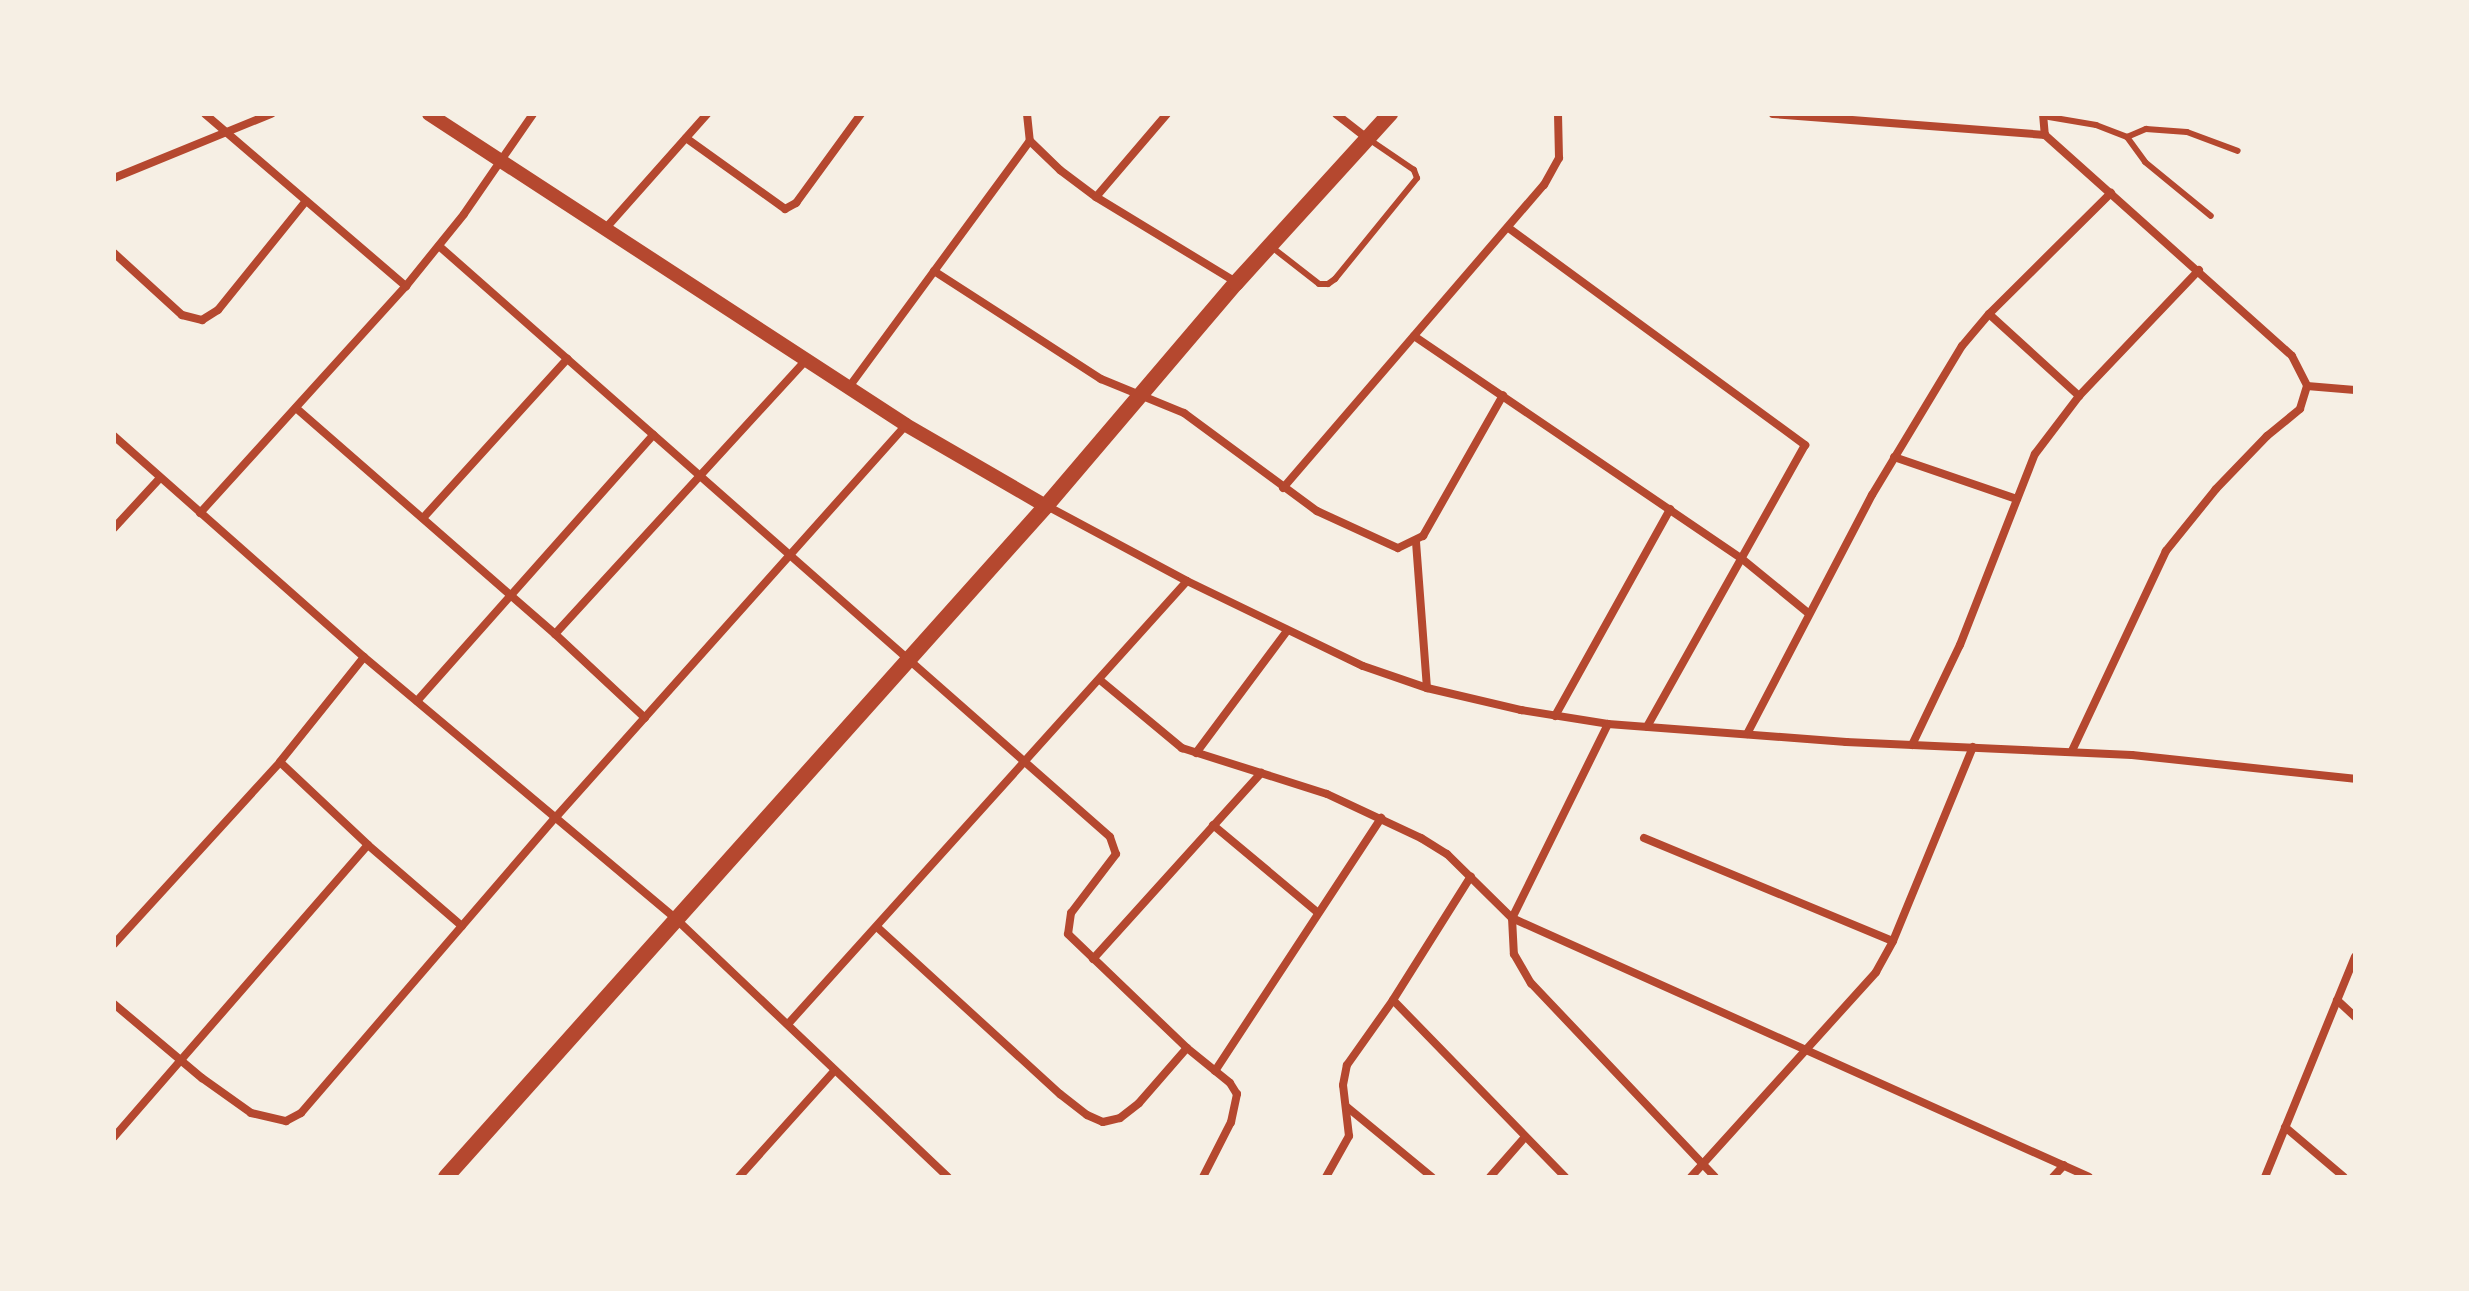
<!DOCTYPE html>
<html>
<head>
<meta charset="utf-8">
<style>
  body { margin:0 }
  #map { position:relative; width:2469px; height:1291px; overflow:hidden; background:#f6efe4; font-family:"Fira Sans Condensed",sans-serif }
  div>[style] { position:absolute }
  .service>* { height:6px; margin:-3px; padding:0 3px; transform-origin:3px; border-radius:3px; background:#b5482f }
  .minor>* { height:8px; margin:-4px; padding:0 4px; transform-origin:4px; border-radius:4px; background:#b5482f }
  .tertiary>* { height:14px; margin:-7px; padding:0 7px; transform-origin:7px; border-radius:7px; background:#b5482f }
  .secondary>* { height:16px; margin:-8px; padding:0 8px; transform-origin:8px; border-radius:8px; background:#b5482f }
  span { translate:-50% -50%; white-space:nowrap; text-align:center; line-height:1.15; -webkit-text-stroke:8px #f6efe4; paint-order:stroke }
  .frame { position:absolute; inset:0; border:116px solid #f6efe4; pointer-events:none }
</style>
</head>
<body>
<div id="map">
  <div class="service">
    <i style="left:2043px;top:116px;width:54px;rotate:9.6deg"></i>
    <i style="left:2096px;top:125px;width:33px;rotate:21deg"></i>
    <i style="left:2127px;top:137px;width:31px;rotate:54deg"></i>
    <i style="left:2145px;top:162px;width:85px;rotate:39.3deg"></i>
    <i style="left:2127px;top:137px;width:21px;rotate:-23deg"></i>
    <i style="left:2146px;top:129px;width:41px;rotate:4.2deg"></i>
    <i style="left:2187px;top:132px;width:54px;rotate:20.4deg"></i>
    <i style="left:1273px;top:248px;width:58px;rotate:38deg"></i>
    <i style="left:1319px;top:284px;width:9px"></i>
    <i style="left:1328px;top:284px;width:9px;rotate:-36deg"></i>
    <i style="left:1335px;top:279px;width:130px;rotate:-50.9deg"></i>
    <i style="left:1417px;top:178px;width:9px;rotate:-111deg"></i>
    <i style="left:1414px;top:170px;width:53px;rotate:-145.7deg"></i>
  </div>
  <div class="minor">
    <i style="left:205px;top:114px;width:265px;rotate:40.6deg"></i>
    <i style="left:1027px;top:114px;width:27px;rotate:84deg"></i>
    <i style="left:1030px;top:141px;width:42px;rotate:44deg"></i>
    <i style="left:1060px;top:170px;width:45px;rotate:36.9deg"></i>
    <i style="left:1096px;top:197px;width:164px;rotate:31.3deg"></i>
    <i style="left:1336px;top:114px;width:39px;rotate:38deg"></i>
    <i style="left:1773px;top:114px;width:273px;rotate:4.4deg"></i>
    <i style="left:2043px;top:114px;width:21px;rotate:85deg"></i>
    <i style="left:2045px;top:135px;width:331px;rotate:41.8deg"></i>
    <i style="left:2292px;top:356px;width:34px;rotate:63deg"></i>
    <i style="left:2307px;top:386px;width:24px;rotate:107deg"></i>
    <i style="left:2300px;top:409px;width:43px;rotate:140.7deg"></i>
    <i style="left:2267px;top:436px;width:74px;rotate:133.9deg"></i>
    <i style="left:2216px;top:489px;width:80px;rotate:128.9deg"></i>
    <i style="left:2166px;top:551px;width:221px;rotate:115.2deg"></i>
    <i style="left:686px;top:138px;width:122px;rotate:35.6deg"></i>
    <i style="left:785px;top:209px;width:13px;rotate:-29deg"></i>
    <i style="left:796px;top:203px;width:110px;rotate:-53.9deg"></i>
    <i style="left:114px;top:178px;width:170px;rotate:-22.2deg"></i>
    <i style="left:1096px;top:197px;width:109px;rotate:-49.5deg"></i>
    <i style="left:605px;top:229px;width:154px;rotate:-48.4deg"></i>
    <i style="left:1510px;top:229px;width:366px;rotate:36.2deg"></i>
    <i style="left:1805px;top:445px;width:323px;rotate:119.3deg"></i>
    <i style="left:439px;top:246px;width:894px;rotate:41.37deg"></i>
    <i style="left:1110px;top:837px;width:18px;rotate:71deg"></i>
    <i style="left:1116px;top:854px;width:74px;rotate:127.3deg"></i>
    <i style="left:1071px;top:913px;width:21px;rotate:98deg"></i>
    <i style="left:1068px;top:934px;width:165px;rotate:43.8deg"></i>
    <i style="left:1187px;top:1048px;width:55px;rotate:39.1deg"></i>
    <i style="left:1230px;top:1083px;width:13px;rotate:58deg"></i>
    <i style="left:1237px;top:1094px;width:29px;rotate:102deg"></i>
    <i style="left:1231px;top:1122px;width:62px;rotate:117deg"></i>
    <i style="left:114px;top:253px;width:92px;rotate:42.4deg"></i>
    <i style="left:182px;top:315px;width:21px;rotate:14deg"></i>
    <i style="left:202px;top:320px;width:19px;rotate:-32deg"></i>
    <i style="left:218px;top:310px;width:140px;rotate:-51.1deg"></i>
    <i style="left:934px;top:271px;width:199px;rotate:32.9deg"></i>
    <i style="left:1101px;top:379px;width:90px;rotate:22.3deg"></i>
    <i style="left:1184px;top:413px;width:165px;rotate:36.4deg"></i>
    <i style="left:1317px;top:511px;width:89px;rotate:24.6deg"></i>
    <i style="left:1398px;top:548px;width:28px;rotate:-26deg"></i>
    <i style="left:1423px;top:536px;width:162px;rotate:-60.4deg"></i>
    <i style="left:1989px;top:314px;width:122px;rotate:42.3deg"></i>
    <i style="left:1414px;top:336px;width:395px;rotate:34.2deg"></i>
    <i style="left:1741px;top:558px;width:85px;rotate:39.3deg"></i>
    <i style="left:2307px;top:386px;width:48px;rotate:4.8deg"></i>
    <i style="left:849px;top:387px;width:305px;rotate:-53.7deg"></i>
    <i style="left:296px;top:408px;width:344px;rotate:41.1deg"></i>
    <i style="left:555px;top:634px;width:123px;rotate:43deg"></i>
    <i style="left:114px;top:436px;width:334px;rotate:41.5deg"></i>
    <i style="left:364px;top:657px;width:407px;rotate:40deg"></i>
    <i style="left:676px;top:919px;width:375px;rotate:43.5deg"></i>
    <i style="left:1894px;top:457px;width:130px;rotate:18.9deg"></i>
    <i style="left:1283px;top:488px;width:400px;rotate:-49.3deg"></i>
    <i style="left:1544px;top:185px;width:31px;rotate:-61deg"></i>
    <i style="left:1559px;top:158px;width:44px;rotate:-91.3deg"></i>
    <i style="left:1047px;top:506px;width:159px;rotate:28.2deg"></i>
    <i style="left:1187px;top:581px;width:195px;rotate:25.8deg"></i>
    <i style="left:1363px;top:666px;width:68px;rotate:19deg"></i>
    <i style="left:1427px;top:688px;width:97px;rotate:13.2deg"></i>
    <i style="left:1521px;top:710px;width:88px;rotate:9.1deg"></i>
    <i style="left:1608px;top:724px;width:239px;rotate:4.3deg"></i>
    <i style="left:1846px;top:742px;width:286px;rotate:2.6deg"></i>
    <i style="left:2132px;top:755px;width:224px;rotate:6.1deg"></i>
    <i style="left:200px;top:513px;width:307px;rotate:-47.8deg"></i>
    <i style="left:406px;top:286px;width:92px;rotate:-51.1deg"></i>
    <i style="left:464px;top:214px;width:121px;rotate:-55.4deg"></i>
    <i style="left:423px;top:518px;width:215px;rotate:-47.8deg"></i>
    <i style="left:114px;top:528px;width:68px;rotate:-47.4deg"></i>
    <i style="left:1416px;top:542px;width:146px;rotate:85.7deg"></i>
    <i style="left:555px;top:634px;width:373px;rotate:-47.5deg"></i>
    <i style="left:364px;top:657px;width:134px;rotate:128.7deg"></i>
    <i style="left:280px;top:762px;width:121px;rotate:43.3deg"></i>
    <i style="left:368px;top:845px;width:124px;rotate:40.8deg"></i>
    <i style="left:1100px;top:680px;width:107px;rotate:39.7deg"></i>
    <i style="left:1182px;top:748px;width:152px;rotate:17.6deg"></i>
    <i style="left:1327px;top:794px;width:104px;rotate:25.1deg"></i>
    <i style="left:1421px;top:838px;width:31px;rotate:32deg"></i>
    <i style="left:1447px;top:854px;width:91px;rotate:44.6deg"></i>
    <i style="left:1512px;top:918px;width:36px;rotate:87deg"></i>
    <i style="left:1514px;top:954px;width:34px;rotate:60deg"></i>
    <i style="left:1531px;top:983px;width:267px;rotate:46.5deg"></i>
    <i style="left:417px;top:701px;width:356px;rotate:-48.4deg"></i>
    <i style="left:1555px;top:716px;width:237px;rotate:-60.9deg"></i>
    <i style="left:1608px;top:724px;width:216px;rotate:116.3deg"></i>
    <i style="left:1512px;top:918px;width:632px;rotate:24.17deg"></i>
    <i style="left:1747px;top:734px;width:270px;rotate:-62.4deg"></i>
    <i style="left:1872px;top:495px;width:174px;rotate:-58.9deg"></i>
    <i style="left:1962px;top:346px;width:42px;rotate:-49.8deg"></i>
    <i style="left:1989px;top:314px;width:172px;rotate:-44.8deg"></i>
    <i style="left:1912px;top:745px;width:111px;rotate:-64.4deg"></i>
    <i style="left:1960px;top:645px;width:205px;rotate:-68.6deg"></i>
    <i style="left:2035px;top:454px;width:73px;rotate:-52.8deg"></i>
    <i style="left:2079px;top:396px;width:174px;rotate:-46.4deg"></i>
    <i style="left:1196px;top:753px;width:152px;rotate:-53.3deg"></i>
    <i style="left:1213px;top:825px;width:136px;rotate:39.9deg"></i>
    <i style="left:1644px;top:838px;width:269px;rotate:22.5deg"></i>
    <i style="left:877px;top:927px;width:248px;rotate:42.4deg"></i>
    <i style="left:1060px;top:1094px;width:34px;rotate:38deg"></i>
    <i style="left:1087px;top:1115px;width:17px;rotate:24deg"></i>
    <i style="left:1103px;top:1122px;width:17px;rotate:-13deg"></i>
    <i style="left:1120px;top:1118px;width:24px;rotate:-38deg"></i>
    <i style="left:1139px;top:1103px;width:73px;rotate:-48.9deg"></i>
    <i style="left:114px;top:944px;width:246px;rotate:-47.6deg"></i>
    <i style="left:1093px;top:959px;width:251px;rotate:-47.9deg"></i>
    <i style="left:1393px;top:1000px;width:247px;rotate:45.8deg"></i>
    <i style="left:2337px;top:1000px;width:25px;rotate:43deg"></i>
    <i style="left:114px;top:1004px;width:115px;rotate:40.1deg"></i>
    <i style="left:202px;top:1078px;width:60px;rotate:35.5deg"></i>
    <i style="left:251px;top:1113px;width:36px;rotate:13deg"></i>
    <i style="left:286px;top:1121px;width:17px;rotate:-28deg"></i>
    <i style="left:301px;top:1113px;width:391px;rotate:-49.3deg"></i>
    <i style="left:556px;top:817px;width:526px;rotate:-48.24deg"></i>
    <i style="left:788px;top:1024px;width:596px;rotate:-47.99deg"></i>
    <i style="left:1215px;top:1071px;width:303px;rotate:-56.7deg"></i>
    <i style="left:1347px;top:1107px;width:110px;rotate:39.5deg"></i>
    <i style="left:2285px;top:1127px;width:77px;rotate:40.3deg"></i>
    <i style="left:114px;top:1137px;width:387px;rotate:-49deg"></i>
    <i style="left:739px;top:1177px;width:142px;rotate:-48.1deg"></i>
    <i style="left:1326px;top:1177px;width:47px;rotate:-60.7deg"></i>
    <i style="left:1349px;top:1136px;width:51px;rotate:-96.7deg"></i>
    <i style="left:1343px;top:1085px;width:20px;rotate:-79deg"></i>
    <i style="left:1347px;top:1065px;width:80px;rotate:-54.7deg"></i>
    <i style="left:1393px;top:1000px;width:146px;rotate:-57.8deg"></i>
    <i style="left:1490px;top:1177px;width:53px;rotate:-48.8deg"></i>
    <i style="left:1691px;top:1177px;width:276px;rotate:-47.9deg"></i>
    <i style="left:1876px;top:972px;width:35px;rotate:-61deg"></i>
    <i style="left:1893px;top:941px;width:210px;rotate:-67.6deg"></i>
    <i style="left:2053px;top:1177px;width:16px;rotate:-47deg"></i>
    <i style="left:2265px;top:1177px;width:238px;rotate:-67.8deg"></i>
  </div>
  <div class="tertiary">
    <i style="left:429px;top:114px;width:569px;rotate:33.1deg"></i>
    <i style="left:906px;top:425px;width:162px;rotate:30.1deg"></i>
  </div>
  <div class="secondary">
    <i style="left:446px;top:1177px;width:900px;rotate:-48.2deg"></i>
    <i style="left:1046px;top:506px;width:293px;rotate:-49.6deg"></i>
    <i style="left:1236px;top:283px;width:229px;rotate:-47.7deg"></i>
  </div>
  <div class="frame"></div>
</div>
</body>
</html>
